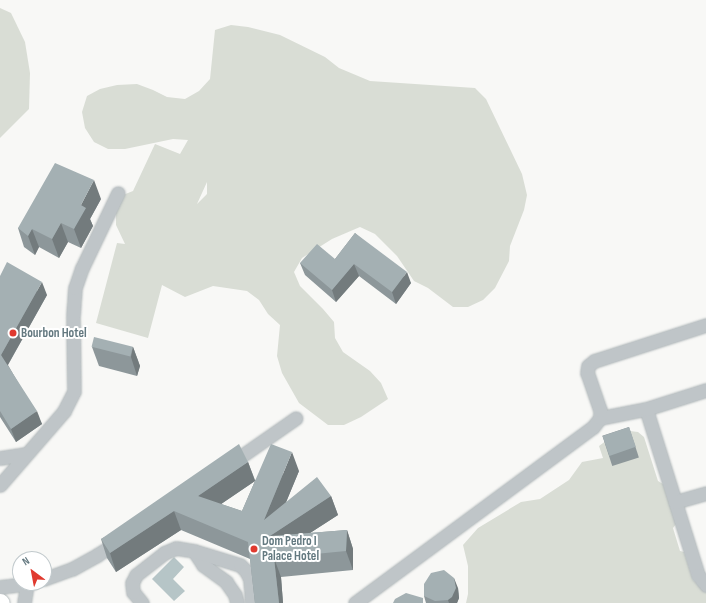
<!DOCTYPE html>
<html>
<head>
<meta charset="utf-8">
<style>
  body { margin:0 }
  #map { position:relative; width:706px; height:603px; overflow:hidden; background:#f8f8f6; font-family:"Sofia Sans Condensed",sans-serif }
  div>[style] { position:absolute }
  .green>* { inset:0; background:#d9ddd5 }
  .water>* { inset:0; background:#b6c5c7 }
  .roads { filter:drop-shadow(0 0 1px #b1b8ba) drop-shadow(0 0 1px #b1b8ba) }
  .minor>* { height:13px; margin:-6.5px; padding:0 6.5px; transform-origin:6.5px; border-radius:6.5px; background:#bfc5c8 }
  .major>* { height:17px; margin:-8.5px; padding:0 8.5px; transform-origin:8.5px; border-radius:8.5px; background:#fff }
  .wall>* { inset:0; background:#8d979a; transform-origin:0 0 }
  .shaded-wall>* { inset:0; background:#737b7d }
  .building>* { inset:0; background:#a4b0b3; transform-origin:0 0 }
  .dots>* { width:11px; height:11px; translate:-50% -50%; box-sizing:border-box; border:2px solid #fff; border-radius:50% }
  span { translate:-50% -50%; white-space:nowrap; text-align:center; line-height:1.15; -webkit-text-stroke:4px #fff; paint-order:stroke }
  .poi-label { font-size:13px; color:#647980; font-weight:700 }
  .left { translate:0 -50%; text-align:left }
  .north { position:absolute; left:12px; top:551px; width:40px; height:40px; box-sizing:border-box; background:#fff; border:1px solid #c1c9cc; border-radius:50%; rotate:328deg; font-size:11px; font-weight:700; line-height:16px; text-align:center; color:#647980 }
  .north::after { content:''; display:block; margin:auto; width:14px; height:18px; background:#e03a2f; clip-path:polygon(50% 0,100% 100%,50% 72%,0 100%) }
</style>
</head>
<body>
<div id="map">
  <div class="green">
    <i style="clip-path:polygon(0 8px,11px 13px,25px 42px,30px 73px,29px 109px,0 138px)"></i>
    <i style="clip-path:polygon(evenodd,231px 25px,248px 27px,280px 35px,325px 57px,339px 68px,370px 81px,475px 88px,486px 99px,522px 174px,527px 195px,524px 210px,510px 246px,509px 261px,495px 288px,483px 300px,468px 307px,453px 307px,428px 288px,414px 281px,397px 256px,375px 234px,360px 227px,332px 239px,302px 258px,294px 272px,300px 286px,323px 309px,334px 322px,335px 338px,343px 352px,370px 371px,381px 383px,388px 399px,361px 417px,344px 425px,328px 425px,299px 403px,282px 373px,277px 356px,280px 325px,268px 314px,259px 300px,247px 291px,213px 286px,185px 297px,162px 285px,148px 338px,96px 323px,117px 243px,125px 244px,116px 225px,116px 210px,123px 195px,133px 191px,155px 144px,180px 154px,188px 140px,173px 139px,125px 149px,108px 149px,94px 142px,85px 128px,82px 112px,87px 96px,100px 89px,117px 85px,137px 84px,153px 90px,167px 97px,185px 99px,199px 91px,210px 79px,215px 30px,231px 25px,207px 182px,207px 194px,197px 204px,207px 182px)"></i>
    <i style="clip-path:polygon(630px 431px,638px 432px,644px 437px,658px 481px,663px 484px,676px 524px,673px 528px,680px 551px,684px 552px,693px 580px,706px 592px,706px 603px,466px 603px,468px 594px,468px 566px,463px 545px,478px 528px,521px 502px,540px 499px,569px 480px,582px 462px,603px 458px,599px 446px,618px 432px)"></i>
  </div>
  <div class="water">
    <i style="clip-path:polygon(174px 557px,184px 567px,173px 579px,185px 591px,174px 601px,152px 579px)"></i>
  </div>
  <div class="roads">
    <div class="minor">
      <i style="left:646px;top:409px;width:174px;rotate:72.6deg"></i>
      <i style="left:698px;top:575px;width:13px;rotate:51deg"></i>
      <i style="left:600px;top:418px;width:47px;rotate:-11.1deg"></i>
      <i style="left:646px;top:409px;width:63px;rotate:-17.6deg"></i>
      <i style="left:0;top:458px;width:26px;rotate:-9deg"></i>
      <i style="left:230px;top:464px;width:80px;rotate:-34.9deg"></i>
      <i style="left:0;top:485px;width:98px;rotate:-49.1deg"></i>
      <i style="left:64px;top:411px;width:22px;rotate:-63deg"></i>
      <i style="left:74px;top:391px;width:75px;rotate:-90.8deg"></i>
      <i style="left:73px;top:316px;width:28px;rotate:-86deg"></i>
      <i style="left:75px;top:288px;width:21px;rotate:-71deg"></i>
      <i style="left:82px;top:268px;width:83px;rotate:-64.4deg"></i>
      <i style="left:675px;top:502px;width:32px;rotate:-16deg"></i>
      <i style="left:194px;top:551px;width:17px;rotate:57deg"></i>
      <i style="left:203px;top:565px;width:29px;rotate:36deg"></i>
      <i style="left:226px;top:582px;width:16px;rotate:55deg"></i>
      <i style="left:235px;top:595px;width:8px;rotate:76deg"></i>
      <i style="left:44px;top:579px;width:30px;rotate:-20deg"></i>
      <i style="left:72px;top:569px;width:29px;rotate:-29deg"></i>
      <i style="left:97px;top:555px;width:26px;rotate:-32deg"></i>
      <i style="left:0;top:587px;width:32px;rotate:-7deg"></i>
      <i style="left:24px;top:603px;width:18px;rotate:-81deg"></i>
      <i style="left:142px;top:603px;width:14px;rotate:-129deg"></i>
      <i style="left:133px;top:592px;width:9px;rotate:-96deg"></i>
      <i style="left:132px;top:583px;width:9px;rotate:-63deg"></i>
      <i style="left:136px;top:575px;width:36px;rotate:-38deg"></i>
      <i style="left:164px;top:553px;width:13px;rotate:-23deg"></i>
      <i style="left:176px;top:548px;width:18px;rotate:9deg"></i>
      <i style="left:194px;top:551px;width:48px;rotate:16.9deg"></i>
      <i style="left:240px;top:565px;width:8px;rotate:45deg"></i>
      <i style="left:246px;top:571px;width:9px;rotate:63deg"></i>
      <i style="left:250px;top:579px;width:24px;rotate:85deg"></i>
      <i style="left:355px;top:603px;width:296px;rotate:-36.5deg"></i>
      <i style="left:593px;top:427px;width:11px;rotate:-52deg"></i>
      <i style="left:600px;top:418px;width:8px;rotate:-90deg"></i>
      <i style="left:600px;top:410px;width:39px;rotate:-109deg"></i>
      <i style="left:587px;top:373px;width:7px;rotate:-82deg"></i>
      <i style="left:588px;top:366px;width:8px;rotate:-40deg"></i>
      <i style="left:594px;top:361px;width:118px;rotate:-17.8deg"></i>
    </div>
    <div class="major">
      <i style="left:0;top:602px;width:1px;rotate:45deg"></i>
    </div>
  </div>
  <div class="wall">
    <i style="clip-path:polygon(101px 199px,90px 219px,93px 226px,81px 248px,68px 242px,59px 258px,39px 247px,35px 255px,24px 247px,18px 228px)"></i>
    <i style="clip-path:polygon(355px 233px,411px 283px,396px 304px,359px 276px,336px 302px,305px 275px,300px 263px,335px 259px)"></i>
    <i style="clip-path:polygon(0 276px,47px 295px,8px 365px,42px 424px,16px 442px,0 417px)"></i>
    <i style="clip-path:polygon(92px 347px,133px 347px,140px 366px,137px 376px,99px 366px)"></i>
    <i style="left:629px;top:427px;width:32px;height:28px;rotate:72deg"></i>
    <i style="clip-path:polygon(evenodd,248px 462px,255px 480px,299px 471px,286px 502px,331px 496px,338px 515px,310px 533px,347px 530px,353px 549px,353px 570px,281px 577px,283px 603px,255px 603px,250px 559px,181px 530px,116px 572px,107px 558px,101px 539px,248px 462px,255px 481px,242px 511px,221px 504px,255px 481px)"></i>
    <i style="clip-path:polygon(458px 588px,459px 598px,457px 603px,426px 603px,424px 596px)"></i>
  </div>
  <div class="shaded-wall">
    <i style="clip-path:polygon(94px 180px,101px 199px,90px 219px,93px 226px,81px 248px,74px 229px,81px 205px)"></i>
    <i style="clip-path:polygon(61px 223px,68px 242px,59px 258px,52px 239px)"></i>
    <i style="clip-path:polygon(32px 229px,39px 247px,35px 255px,28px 236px)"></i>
    <i style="clip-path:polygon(354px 264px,359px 276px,336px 302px,332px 290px)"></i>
    <i style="clip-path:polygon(407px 272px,411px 283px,396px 304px,392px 292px)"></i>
    <i style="clip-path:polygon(42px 282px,47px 295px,6px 368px,1px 355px)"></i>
    <i style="clip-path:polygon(133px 347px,140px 366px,137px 376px,131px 357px)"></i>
    <i style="clip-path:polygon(37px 411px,42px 424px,16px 442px,11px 429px)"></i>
    <i style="clip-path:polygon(292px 452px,299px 471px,273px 534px,331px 496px,338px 515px,276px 555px,264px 520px)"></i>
    <i style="clip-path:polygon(248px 462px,255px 481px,205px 515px,198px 496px)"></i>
    <i style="clip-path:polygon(174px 511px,181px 530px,116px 572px,110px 553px)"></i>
    <i style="clip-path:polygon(347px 530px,353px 549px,353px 570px,346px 551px)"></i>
    <i style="clip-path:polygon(274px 558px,281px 577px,283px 603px,279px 603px)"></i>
    <i style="clip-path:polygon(454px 578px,458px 588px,459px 598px,457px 603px,449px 603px,448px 600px)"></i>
  </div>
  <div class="building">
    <i style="clip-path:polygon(55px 163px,94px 180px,81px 205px,86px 208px,74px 229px,61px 223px,52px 239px,32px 229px,28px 236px,18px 228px)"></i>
    <i style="clip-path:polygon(355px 233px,407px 272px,392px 292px,354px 264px,332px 290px,300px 263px,317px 244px,335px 259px)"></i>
    <i style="clip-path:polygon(7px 262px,42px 282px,1px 355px,37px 411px,11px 429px,0 411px,0 276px)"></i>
    <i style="left:94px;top:337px;width:40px;height:10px;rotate:14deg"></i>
    <i style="left:629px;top:427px;width:21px;height:28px;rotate:71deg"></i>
    <i style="clip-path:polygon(239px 444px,248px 462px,198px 496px,242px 511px,271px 444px,292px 452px,264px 520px,317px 477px,331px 496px,270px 536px,347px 530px,346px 551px,274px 558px,279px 603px,255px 603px,248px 542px,174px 511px,110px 553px,101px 539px)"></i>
    <i style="clip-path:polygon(444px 570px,454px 578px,456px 588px,452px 597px,448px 600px,435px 601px,424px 596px,424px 584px,431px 573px)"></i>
    <i style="clip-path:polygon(406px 593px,423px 598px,423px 603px,393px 603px,395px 599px)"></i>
  </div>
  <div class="dots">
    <i style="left:13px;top:333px;background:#e03a2f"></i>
    <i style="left:254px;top:549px;background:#e03a2f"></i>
  </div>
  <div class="poi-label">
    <span class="left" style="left:21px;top:333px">Bourbon Hotel</span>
    <span class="left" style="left:262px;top:549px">Dom Pedro I<br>Palace Hotel</span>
  </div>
  <div class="north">N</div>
</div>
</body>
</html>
